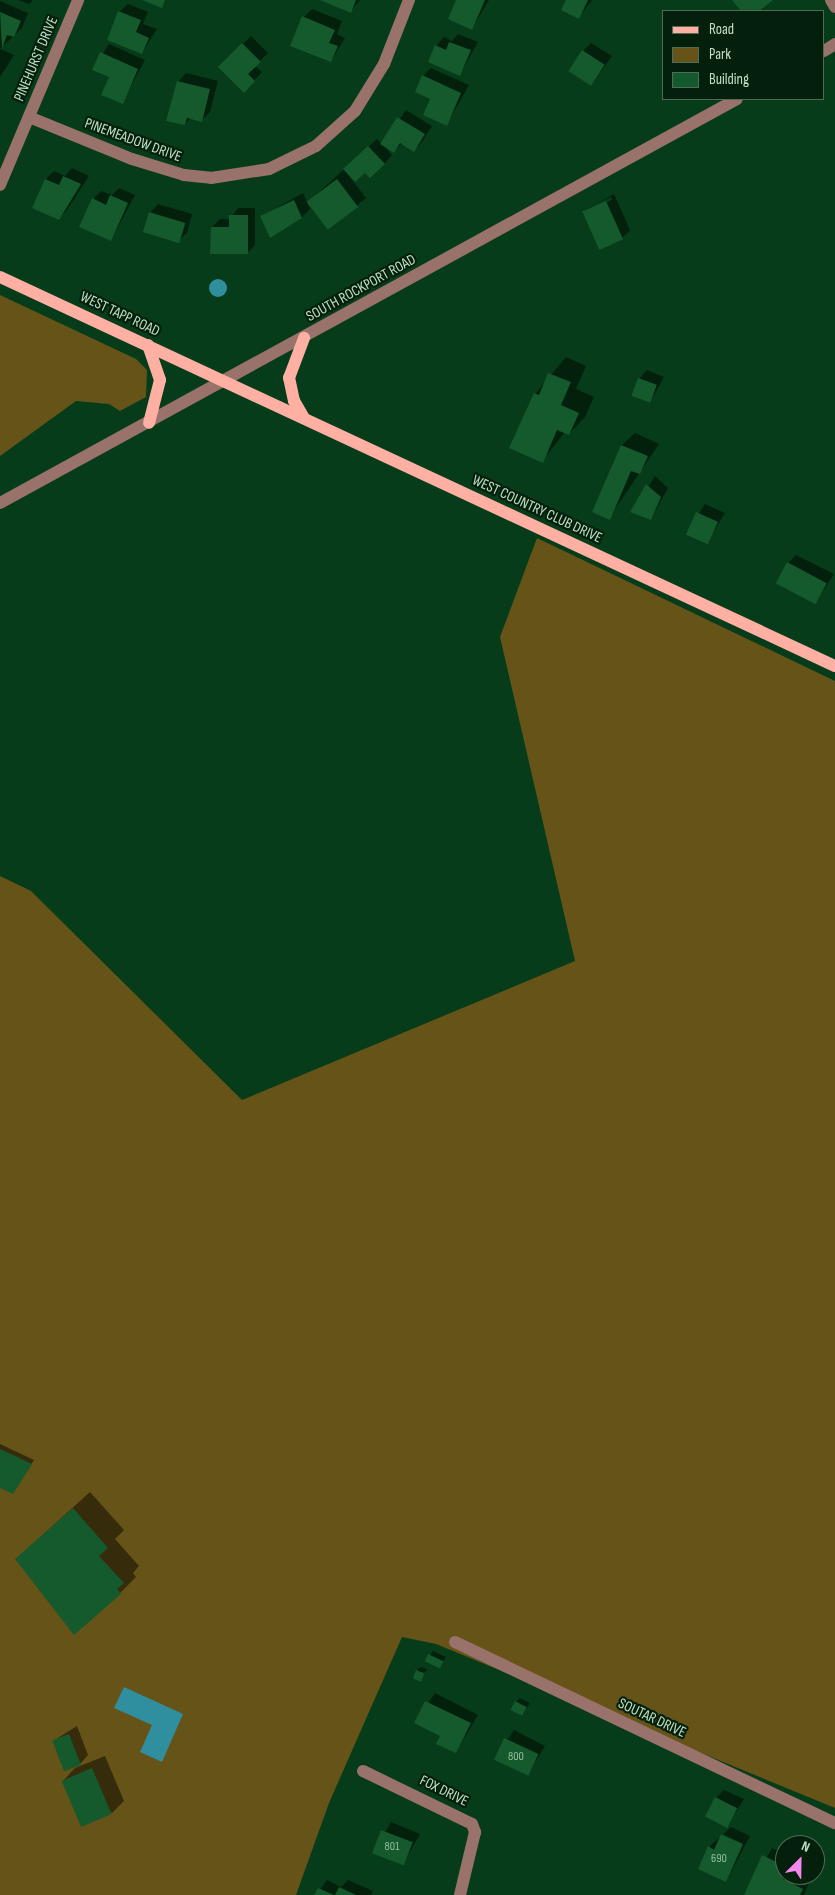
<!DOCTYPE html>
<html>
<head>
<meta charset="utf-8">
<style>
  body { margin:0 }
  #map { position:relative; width:835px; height:1895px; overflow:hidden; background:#063c1a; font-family:"Sofia Sans Condensed",sans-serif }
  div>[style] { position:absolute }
  .green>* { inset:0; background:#665318 }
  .water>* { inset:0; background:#308f9e }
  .round { border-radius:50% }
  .shadow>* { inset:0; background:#0007 }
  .building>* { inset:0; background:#145a2c; transform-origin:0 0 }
  .minor>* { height:12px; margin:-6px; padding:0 6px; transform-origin:6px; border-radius:6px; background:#98726b }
  .major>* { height:12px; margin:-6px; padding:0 6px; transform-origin:6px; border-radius:6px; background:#ffb0a3 }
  span { translate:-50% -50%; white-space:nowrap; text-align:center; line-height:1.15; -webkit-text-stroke:4.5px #04200c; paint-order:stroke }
  .number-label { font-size:12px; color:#95be9f }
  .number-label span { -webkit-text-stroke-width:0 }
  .street-label { font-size:15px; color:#c0e0c5 }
  .legend { position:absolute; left:662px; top:10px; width:162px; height:90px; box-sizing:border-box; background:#04200c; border:1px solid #4f6d56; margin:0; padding:6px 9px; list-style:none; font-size:15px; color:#c0e0c5 }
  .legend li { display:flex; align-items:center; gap:10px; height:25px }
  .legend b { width:25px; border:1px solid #4f6d56 }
  .north { position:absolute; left:775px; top:1835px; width:50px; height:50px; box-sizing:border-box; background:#04200c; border:1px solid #4f6d56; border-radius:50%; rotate:23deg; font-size:14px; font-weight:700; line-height:20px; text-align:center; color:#c0e0c5 }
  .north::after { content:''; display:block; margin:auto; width:18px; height:22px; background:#f688ed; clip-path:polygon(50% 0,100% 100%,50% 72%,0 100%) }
</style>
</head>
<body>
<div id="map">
  <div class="green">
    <i style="clip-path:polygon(0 295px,136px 359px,147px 370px,146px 397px,120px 411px,109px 404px,76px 401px,0 456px)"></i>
    <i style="clip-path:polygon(537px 538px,835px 681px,835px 1808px,436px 1644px,402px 1637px,329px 1803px,296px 1895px,0 1895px,0 876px,31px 891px,242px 1100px,575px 961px,500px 637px)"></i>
  </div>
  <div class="water">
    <i class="round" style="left:209px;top:279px;width:18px;height:18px"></i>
    <i style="clip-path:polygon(124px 1687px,183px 1714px,162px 1762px,140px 1752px,152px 1725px,114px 1708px)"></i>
  </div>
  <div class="shadow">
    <i style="clip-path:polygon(18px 0,33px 0,29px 4px)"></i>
    <i style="clip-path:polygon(323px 0,360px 0,350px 12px)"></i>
    <i style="clip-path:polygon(458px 0,489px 0,472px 28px)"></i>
    <i style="clip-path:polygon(568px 0,592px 0,579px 17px)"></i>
    <i style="clip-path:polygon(0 1px,28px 13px,22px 28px,0 49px,14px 55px,0 77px)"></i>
    <i style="clip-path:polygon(128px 4px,148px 12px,143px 24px,157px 29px,142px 53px,119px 12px)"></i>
    <i style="clip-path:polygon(312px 9px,342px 21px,337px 34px,345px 38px,331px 61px,304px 17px)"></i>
    <i style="clip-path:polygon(458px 34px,478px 42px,460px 75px,436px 46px,444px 37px,452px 41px)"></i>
    <i style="clip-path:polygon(251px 36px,268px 53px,255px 66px,262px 72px,244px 91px,220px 67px)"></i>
    <i style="clip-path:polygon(591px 43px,612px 56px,592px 84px,583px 51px)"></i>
    <i style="clip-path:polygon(109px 44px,145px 60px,122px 102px,111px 76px,93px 69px)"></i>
    <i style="clip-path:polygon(431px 68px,469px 85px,447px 124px,423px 76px)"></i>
    <i style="clip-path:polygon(186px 73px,218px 81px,210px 112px,201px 121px,191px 118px,185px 124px,178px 82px)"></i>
    <i style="clip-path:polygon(406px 110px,432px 126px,422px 142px,414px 151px,402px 143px,394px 152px,385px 147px,392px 155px,384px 164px,350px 177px,366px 198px,329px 228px,317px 194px,377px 139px,382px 144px)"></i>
    <i style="clip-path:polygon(72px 168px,89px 176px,67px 210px,58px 219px,33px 207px,46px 179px,54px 171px,65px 176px)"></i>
    <i style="clip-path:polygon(119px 188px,135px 195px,111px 240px,93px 199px,101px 191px,112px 195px)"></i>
    <i style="clip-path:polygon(303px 193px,310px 209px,302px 217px,262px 216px)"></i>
    <i style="clip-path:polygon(evenodd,614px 194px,630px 230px,622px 238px,584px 211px,614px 194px,611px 197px,612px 200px,592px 208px,592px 206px,611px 197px)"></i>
    <i style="clip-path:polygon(158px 204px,192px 214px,187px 233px,178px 241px,150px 213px)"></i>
    <i style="clip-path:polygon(238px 208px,255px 208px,255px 245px,247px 253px,212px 227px,220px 219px,230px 219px)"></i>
    <i style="clip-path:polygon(566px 357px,586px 366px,576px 389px,594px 397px,585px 417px,569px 434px,565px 432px,542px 461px,535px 394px)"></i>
    <i style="clip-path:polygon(647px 370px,664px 377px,650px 402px,639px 379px)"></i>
    <i style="clip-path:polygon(635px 433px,659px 444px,609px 518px,593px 511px,622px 445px)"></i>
    <i style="clip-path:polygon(655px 476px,668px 488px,651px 519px,632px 512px)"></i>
    <i style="clip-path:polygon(705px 504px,725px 513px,706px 544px,686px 535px)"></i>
    <i style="clip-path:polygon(796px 555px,834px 574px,816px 602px,788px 563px)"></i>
    <i style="clip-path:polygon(0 1444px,34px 1460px,13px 1493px,0 1487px)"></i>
    <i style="clip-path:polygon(90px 1492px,124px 1530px,115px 1539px,139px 1566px,133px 1573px,136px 1577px,120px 1593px,16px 1559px)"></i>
    <i style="clip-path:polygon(433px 1651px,446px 1657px,439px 1667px,427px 1661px)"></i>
    <i style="clip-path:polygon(421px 1667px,427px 1669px,420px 1680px,417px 1670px)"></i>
    <i style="clip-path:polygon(435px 1693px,478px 1715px,456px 1752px,442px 1735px,416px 1723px)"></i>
    <i style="clip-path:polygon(520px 1698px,530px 1703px,522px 1714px,516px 1702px)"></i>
    <i style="clip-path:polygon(77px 1726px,88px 1755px,80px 1764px,53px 1741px)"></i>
    <i style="clip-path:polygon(514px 1730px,545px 1746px,527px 1775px,495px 1759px)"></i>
    <i style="clip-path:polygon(105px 1756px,124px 1801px,112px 1813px,63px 1781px,75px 1768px)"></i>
    <i style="clip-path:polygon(724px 1790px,744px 1799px,727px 1826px,716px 1798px)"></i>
    <i style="clip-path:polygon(391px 1822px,420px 1834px,403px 1864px,374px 1852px)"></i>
    <i style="clip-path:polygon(731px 1827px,750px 1836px,726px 1881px,709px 1847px)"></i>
    <i style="clip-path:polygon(772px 1848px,785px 1854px,785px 1875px,810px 1880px,804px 1895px,746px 1895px)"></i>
    <i style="clip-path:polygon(327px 1880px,341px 1887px,348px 1880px,373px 1891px,371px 1895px,316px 1895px)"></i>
  </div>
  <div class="building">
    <i style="clip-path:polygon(142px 0,165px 0,162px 8px)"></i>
    <i style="clip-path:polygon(320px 0,356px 0,351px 13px)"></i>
    <i style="clip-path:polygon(456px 0,485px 0,472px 30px,448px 19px)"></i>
    <i style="clip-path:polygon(566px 0,588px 0,579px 19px,561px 10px)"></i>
    <i style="clip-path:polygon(732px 0,773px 0,759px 11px,741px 11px)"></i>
    <i style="clip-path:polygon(118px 11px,141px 20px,136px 32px,149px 38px,142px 54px,107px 40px)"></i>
    <i style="clip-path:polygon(0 12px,21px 21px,14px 37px,7px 35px,2px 49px)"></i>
    <i style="clip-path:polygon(302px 16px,335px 30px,329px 43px,338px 46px,331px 62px,290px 46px)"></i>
    <i style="clip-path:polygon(449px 42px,471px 50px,460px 76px,428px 62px,435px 45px,446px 50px)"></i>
    <i style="clip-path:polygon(242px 43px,261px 62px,248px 74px,255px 81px,244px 93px,218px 67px)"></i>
    <i style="left:582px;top:50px;width:27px;height:25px;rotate:33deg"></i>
    <i style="clip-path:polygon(100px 52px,138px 69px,123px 104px,101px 95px,109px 77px,92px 70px)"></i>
    <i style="clip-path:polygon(422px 75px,461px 93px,447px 126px,423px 115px,430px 99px,415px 92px)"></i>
    <i style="clip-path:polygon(177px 81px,210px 89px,202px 122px,187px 118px,185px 125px,166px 121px)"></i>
    <i style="clip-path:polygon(397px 117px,425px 134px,414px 152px,400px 143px,394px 153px,380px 144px)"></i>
    <i style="clip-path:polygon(368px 146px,385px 164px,370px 178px,365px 173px,355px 182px,343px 169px)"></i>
    <i style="clip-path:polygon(63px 176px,81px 184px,59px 220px,32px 208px,45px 179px,59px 185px)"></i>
    <i style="left:337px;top:179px;width:35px;height:38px;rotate:53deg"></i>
    <i style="clip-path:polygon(110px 195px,128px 203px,111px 241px,79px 227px,92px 198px,106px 205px)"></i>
    <i style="clip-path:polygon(294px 200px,302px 218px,270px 238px,260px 216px)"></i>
    <i style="left:606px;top:201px;width:42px;height:26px;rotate:66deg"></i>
    <i style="left:149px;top:212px;width:38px;height:21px;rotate:17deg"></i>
    <i style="clip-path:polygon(229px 215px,248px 215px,248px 254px,210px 254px,211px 227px,229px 227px)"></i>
    <i style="clip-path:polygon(548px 373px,571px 382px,561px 405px,579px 413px,569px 435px,557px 430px,543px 463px,509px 448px,534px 393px,539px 395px)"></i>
    <i style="left:638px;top:378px;width:20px;height:19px;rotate:20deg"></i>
    <i style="clip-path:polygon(621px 445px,648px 456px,640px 474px,631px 471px,610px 520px,592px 512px)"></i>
    <i style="clip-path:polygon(646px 484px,661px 497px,651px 520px,630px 512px)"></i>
    <i style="left:696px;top:512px;width:24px;height:25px;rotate:24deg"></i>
    <i style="left:787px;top:562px;width:45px;height:24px;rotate:28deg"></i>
    <i style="clip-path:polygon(0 1449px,32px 1464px,13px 1494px,0 1488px)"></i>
    <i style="clip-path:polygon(73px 1508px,108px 1548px,99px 1556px,124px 1583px,117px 1589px,121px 1594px,74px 1635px,15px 1559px)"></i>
    <i style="left:428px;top:1654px;width:17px;height:8px;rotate:25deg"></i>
    <i style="left:416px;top:1670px;width:9px;height:9px;rotate:21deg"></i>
    <i style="clip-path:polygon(425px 1701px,471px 1723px,456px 1753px,436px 1744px,440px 1736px,414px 1723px)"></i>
    <i style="left:515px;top:1701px;width:13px;height:10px;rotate:27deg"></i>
    <i style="left:69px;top:1734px;width:33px;height:18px;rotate:69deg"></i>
    <i style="left:504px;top:1738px;width:38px;height:24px;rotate:25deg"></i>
    <i style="left:92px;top:1768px;width:50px;height:33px;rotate:67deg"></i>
    <i style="left:715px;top:1797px;width:25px;height:22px;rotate:27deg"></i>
    <i style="left:381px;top:1830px;width:34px;height:25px;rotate:21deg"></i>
    <i style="clip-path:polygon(721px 1834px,743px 1844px,726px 1882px,698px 1869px,708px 1846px,714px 1850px)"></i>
    <i style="clip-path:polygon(762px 1855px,785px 1866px,783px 1879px,803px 1889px,800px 1895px,744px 1895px)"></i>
    <i style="clip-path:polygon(339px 1887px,356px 1895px,335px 1895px)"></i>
    <i style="clip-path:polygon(318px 1888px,334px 1895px,314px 1895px)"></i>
  </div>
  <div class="minor">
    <i style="left:831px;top:0;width:8px;rotate:60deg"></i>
    <i style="left:824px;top:51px;width:13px;rotate:-32deg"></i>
    <i style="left:29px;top:117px;width:111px;rotate:22.2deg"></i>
    <i style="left:132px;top:159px;width:54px;rotate:17.1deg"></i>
    <i style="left:184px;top:175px;width:27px;rotate:6deg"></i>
    <i style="left:211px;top:178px;width:59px;rotate:-8.8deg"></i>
    <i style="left:269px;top:169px;width:52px;rotate:-26.1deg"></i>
    <i style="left:316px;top:146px;width:52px;rotate:-41.9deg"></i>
    <i style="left:355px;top:111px;width:55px;rotate:-58.3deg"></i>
    <i style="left:384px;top:64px;width:69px;rotate:-68.7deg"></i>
    <i style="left:0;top:185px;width:201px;rotate:-67.1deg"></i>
    <i style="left:0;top:503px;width:840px;rotate:-28.73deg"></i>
    <i style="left:455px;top:1642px;width:421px;rotate:25.5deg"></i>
    <i style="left:363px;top:1771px;width:121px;rotate:25.9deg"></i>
    <i style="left:472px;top:1824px;width:9px;rotate:69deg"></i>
    <i style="left:475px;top:1832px;width:65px;rotate:103.4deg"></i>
  </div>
  <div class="major">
    <i style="left:0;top:277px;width:921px;rotate:24.98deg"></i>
    <i style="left:148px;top:345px;width:37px;rotate:71deg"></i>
    <i style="left:160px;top:380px;width:44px;rotate:104.3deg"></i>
    <i style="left:304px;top:418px;width:20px;rotate:-120deg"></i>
    <i style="left:294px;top:401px;width:24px;rotate:-102deg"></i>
    <i style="left:289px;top:378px;width:43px;rotate:-69.4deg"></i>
  </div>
  <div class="number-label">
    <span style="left:516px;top:1757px">800</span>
    <span style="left:392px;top:1847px">801</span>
    <span style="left:719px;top:1859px">690</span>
  </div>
  <div class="street-label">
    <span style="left:36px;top:59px;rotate:-67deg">PINEHURST DRIVE</span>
    <span style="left:133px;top:140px;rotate:20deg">PINEMEADOW DRIVE</span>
    <span style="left:361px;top:288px;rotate:-29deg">SOUTH ROCKPORT ROAD</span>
    <span style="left:120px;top:314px;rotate:25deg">WEST TAPP ROAD</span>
    <span style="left:537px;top:509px;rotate:25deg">WEST COUNTRY CLUB DRIVE</span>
    <span style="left:652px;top:1718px;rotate:25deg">SOUTAR DRIVE</span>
    <span style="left:444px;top:1791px;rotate:26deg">FOX DRIVE</span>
  </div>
  <ul class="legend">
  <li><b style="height:6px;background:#ffb0a3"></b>Road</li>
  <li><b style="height:14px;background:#665318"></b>Park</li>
  <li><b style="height:14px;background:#145a2c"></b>Building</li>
  </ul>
  <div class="north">N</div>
</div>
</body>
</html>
